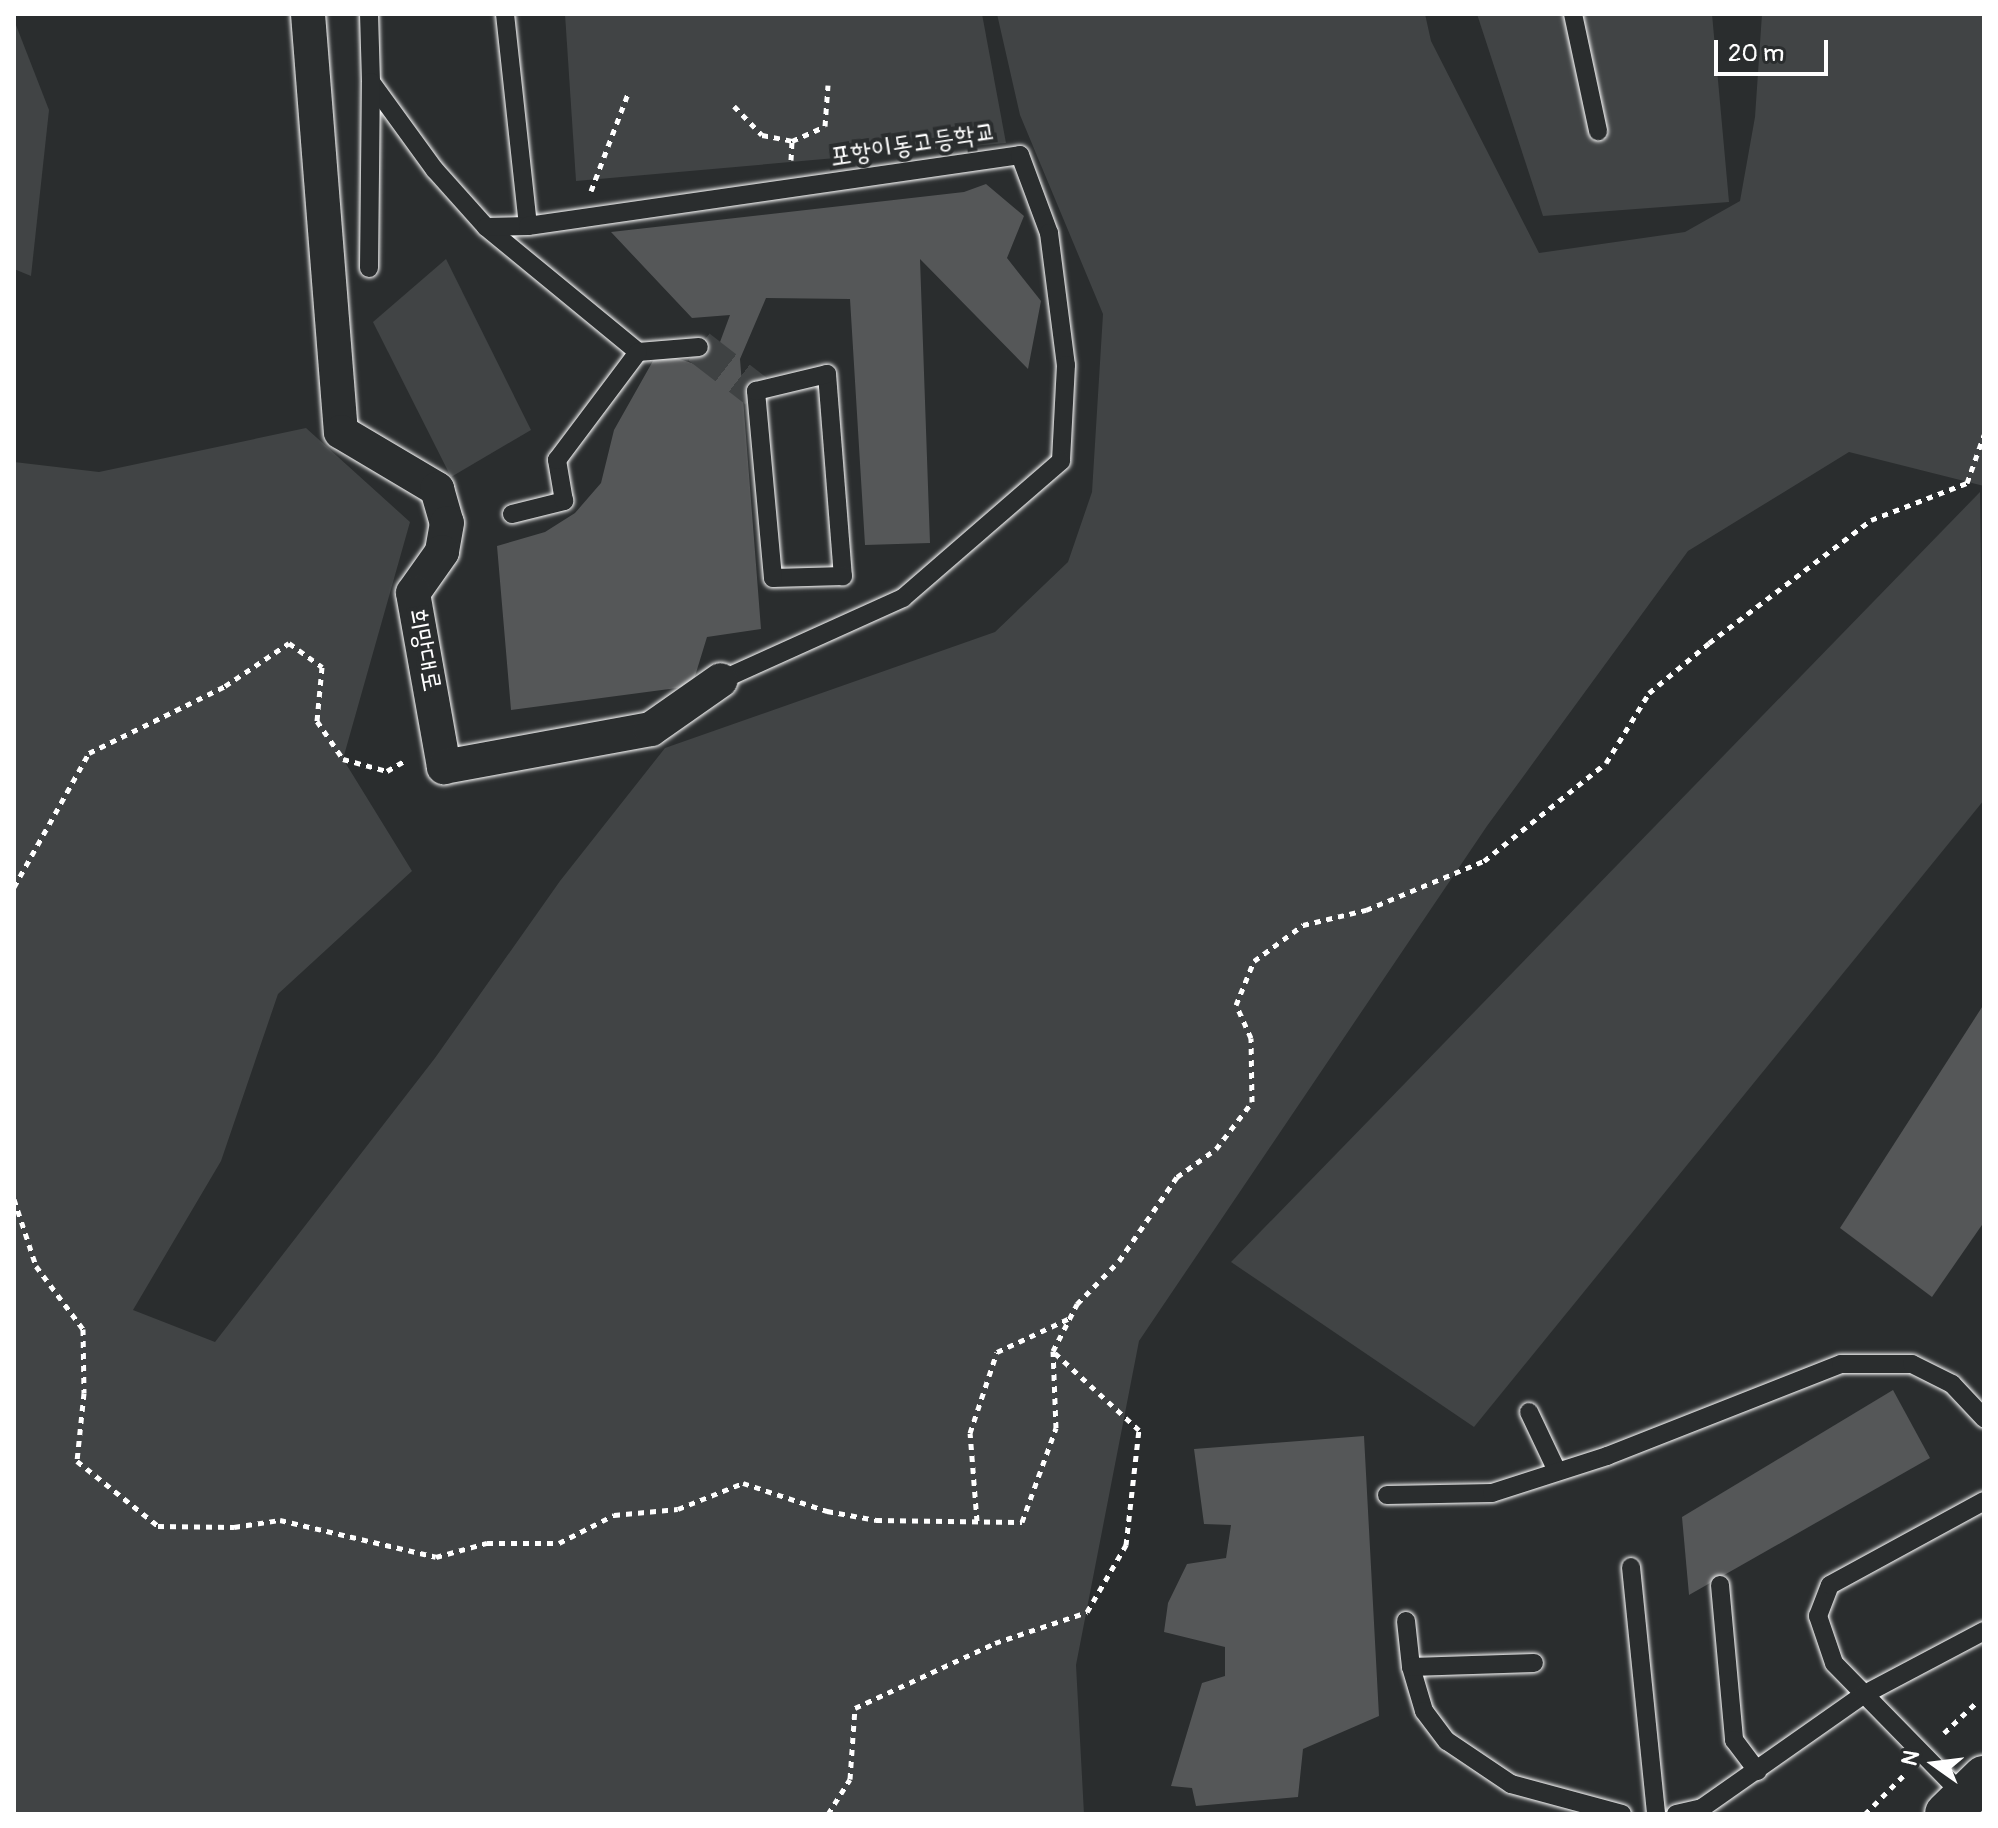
<!DOCTYPE html>
<html>
<head>
<meta charset="utf-8">
<style>
  body { margin:0 }
  #map { position:relative; width:1998px; height:1828px; overflow:hidden; background:#2a2d2e; font-family:Pangolin,"Poor Story",sans-serif }
  div>[style] { position:absolute }
  .green>* { inset:0; background:#414445 }
  .building>* { inset:0; background:#555758 }
  .street-tunnel>* { height:34px; margin-top:-17px; transform-origin:0; background:repeating-linear-gradient(90deg,#3f4243 0 34px,transparent 0 51px) }
  .path>* { height:5px; margin-top:-2.5px; transform-origin:0; background:repeating-linear-gradient(90deg,#fff 0 6px,transparent 0 12px) }
  .roads { filter:drop-shadow(0 0 2px #fff) drop-shadow(0 0 2px #fff) }
  .lane>* { height:18px; margin:-9px; padding:0 9px; transform-origin:9px; border-radius:9px; background:#2a2d2e }
  .street>* { height:34px; margin:-17px; padding:0 17px; transform-origin:17px; border-radius:17px; background:#2a2d2e }
  .primary>* { height:44px; margin:-22px; padding:0 22px; transform-origin:22px; border-radius:22px; background:#2a2d2e }
  span { translate:-50% -50%; white-space:nowrap; text-align:center; line-height:1.15; -webkit-text-stroke:8px #2a2d2e; paint-order:stroke }
  .street-label { font-size:26px; color:#fff }
  .frame { position:absolute; inset:0; border:16px solid #fff; pointer-events:none }
  .north { position:absolute; left:1894px; top:1724px; width:80px; height:80px; -webkit-text-stroke:6px #2a2d2e; paint-order:stroke; rotate:284deg; font-size:22px; font-weight:700; line-height:32px; text-align:center; color:#fff }
  .north::after { content:''; display:block; margin:auto; width:28px; height:36px; background:#fff; clip-path:polygon(50% 0,100% 100%,50% 72%,0 100%) }
  .scale { position:absolute; left:1714px; top:40px; width:114px; height:36px; box-sizing:border-box; border:4px solid #fff; border-top:0; padding-left:10px; font-size:24px; line-height:28px; white-space:nowrap; color:#fff; -webkit-text-stroke:6px #2a2d2e; paint-order:stroke }
</style>
</head>
<body>
<div id="map">
  <div class="green">
    <i style="clip-path:polygon(565px 14px,982px 14px,1006px 143px,576px 181px)"></i>
    <i style="clip-path:polygon(997px 14px,1425px 14px,1431px 41px,1539px 253px,1685px 232px,1740px 201px,1755px 117px,1762px 14px,1984px 14px,1984px 486px,1849px 452px,1688px 551px,1487px 826px,1139px 1341px,1076px 1665px,1084px 1814px,14px 1814px,14px 462px,99px 472px,306px 428px,410px 522px,343px 759px,412px 871px,278px 994px,221px 1161px,133px 1310px,215px 1342px,435px 1058px,560px 881px,665px 748px,995px 632px,1068px 562px,1092px 492px,1103px 314px,1020px 115px)"></i>
    <i style="clip-path:polygon(1477px 14px,1712px 14px,1729px 202px,1543px 216px)"></i>
    <i style="clip-path:polygon(14px 20px,49px 110px,31px 276px,14px 269px)"></i>
    <i style="clip-path:polygon(446px 259px,531px 430px,451px 477px,373px 322px)"></i>
    <i style="clip-path:polygon(1980px 492px,1984px 800px,1474px 1427px,1231px 1262px)"></i>
  </div>
  <div class="building">
    <i style="clip-path:polygon(986px 184px,1024px 216px,1007px 258px,1041px 301px,1028px 369px,920px 259px,930px 543px,865px 545px,850px 299px,766px 298px,740px 359px,761px 629px,707px 637px,692px 686px,511px 710px,497px 546px,545px 532px,575px 513px,601px 483px,614px 430px,658px 352px,710px 369px,730px 315px,692px 318px,611px 232px,964px 192px)"></i>
    <i style="clip-path:polygon(1984px 1004px,1984px 1222px,1932px 1297px,1840px 1228px)"></i>
    <i style="clip-path:polygon(1893px 1390px,1930px 1458px,1689px 1595px,1682px 1517px)"></i>
    <i style="clip-path:polygon(1364px 1436px,1379px 1716px,1303px 1749px,1298px 1797px,1196px 1806px,1192px 1788px,1171px 1786px,1202px 1683px,1225px 1676px,1225px 1647px,1164px 1632px,1168px 1603px,1187px 1564px,1226px 1558px,1231px 1525px,1204px 1524px,1194px 1449px)"></i>
  </div>
  <div class="street-tunnel">
    <i style="left:699px;top:347px;width:72px;rotate:37.7deg"></i>
  </div>
  <div class="path">
    <i style="left:734px;top:106px;width:40px;rotate:46deg"></i>
    <i style="left:762px;top:135px;width:31px;rotate:11deg"></i>
    <i style="left:792px;top:141px;width:36px;rotate:-24deg"></i>
    <i style="left:825px;top:126px;width:41px;rotate:-85.8deg"></i>
    <i style="left:791px;top:160px;width:19px;rotate:-87deg"></i>
    <i style="left:591px;top:191px;width:107px;rotate:-69.2deg"></i>
    <i style="left:14px;top:887px;width:154px;rotate:-60.8deg"></i>
    <i style="left:89px;top:753px;width:152px;rotate:-26.2deg"></i>
    <i style="left:225px;top:686px;width:77px;rotate:-33.9deg"></i>
    <i style="left:289px;top:643px;width:41px;rotate:36deg"></i>
    <i style="left:322px;top:667px;width:54px;rotate:95.3deg"></i>
    <i style="left:317px;top:721px;width:46px;rotate:55.6deg"></i>
    <i style="left:343px;top:759px;width:46px;rotate:15.3deg"></i>
    <i style="left:387px;top:771px;width:22px;rotate:-30deg"></i>
    <i style="left:14px;top:1199px;width:71px;rotate:71.8deg"></i>
    <i style="left:36px;top:1266px;width:79px;rotate:53.3deg"></i>
    <i style="left:83px;top:1329px;width:64px;rotate:89.1deg"></i>
    <i style="left:84px;top:1393px;width:68px;rotate:95.9deg"></i>
    <i style="left:77px;top:1461px;width:104px;rotate:38.7deg"></i>
    <i style="left:158px;top:1526px;width:76px;rotate:0.8deg"></i>
    <i style="left:234px;top:1527px;width:47px;rotate:-8.7deg"></i>
    <i style="left:280px;top:1520px;width:160px;rotate:13.3deg"></i>
    <i style="left:436px;top:1557px;width:53px;rotate:-15.4deg"></i>
    <i style="left:487px;top:1543px;width:72px"></i>
    <i style="left:559px;top:1543px;width:62px;rotate:-27deg"></i>
    <i style="left:614px;top:1515px;width:64px;rotate:-5.4deg"></i>
    <i style="left:678px;top:1509px;width:70px;rotate:-21.8deg"></i>
    <i style="left:743px;top:1483px;width:89px;rotate:18.4deg"></i>
    <i style="left:827px;top:1511px;width:50px;rotate:10.4deg"></i>
    <i style="left:876px;top:1520px;width:146px;rotate:0.8deg"></i>
    <i style="left:1022px;top:1522px;width:100px;rotate:-70.1deg"></i>
    <i style="left:1056px;top:1428px;width:77px;rotate:-92.2deg"></i>
    <i style="left:1053px;top:1351px;width:53px;rotate:-62.9deg"></i>
    <i style="left:1077px;top:1304px;width:60px;rotate:-45.7deg"></i>
    <i style="left:1119px;top:1261px;width:102px;rotate:-55.4deg"></i>
    <i style="left:1177px;top:1177px;width:48px;rotate:-35.7deg"></i>
    <i style="left:1216px;top:1149px;width:59px;rotate:-52.5deg"></i>
    <i style="left:1252px;top:1102px;width:64px;rotate:-90.9deg"></i>
    <i style="left:1251px;top:1038px;width:36px;rotate:-114deg"></i>
    <i style="left:1236px;top:1005px;width:48px;rotate:-67.8deg"></i>
    <i style="left:1254px;top:961px;width:61px;rotate:-36.3deg"></i>
    <i style="left:1303px;top:925px;width:65px;rotate:-13.4deg"></i>
    <i style="left:1366px;top:910px;width:128px;rotate:-22.6deg"></i>
    <i style="left:1484px;top:861px;width:156px;rotate:-38.8deg"></i>
    <i style="left:1606px;top:763px;width:82px;rotate:-58.4deg"></i>
    <i style="left:1649px;top:693px;width:78px;rotate:-39.8deg"></i>
    <i style="left:1709px;top:643px;width:203px;rotate:-37.2deg"></i>
    <i style="left:1871px;top:520px;width:103px;rotate:-21.1deg"></i>
    <i style="left:1967px;top:483px;width:51px;rotate:-70.5deg"></i>
    <i style="left:977px;top:1521px;width:88px;rotate:-94.5deg"></i>
    <i style="left:970px;top:1433px;width:85px;rotate:-71.6deg"></i>
    <i style="left:997px;top:1352px;width:81px;rotate:-25deg"></i>
    <i style="left:1944px;top:1733px;width:45px;rotate:-43.2deg"></i>
    <i style="left:828px;top:1814px;width:41px;rotate:-57.8deg"></i>
    <i style="left:850px;top:1779px;width:71px;rotate:-86deg"></i>
    <i style="left:855px;top:1708px;width:154px;rotate:-24.9deg"></i>
    <i style="left:995px;top:1643px;width:97px;rotate:-18.6deg"></i>
    <i style="left:1087px;top:1612px;width:78px;rotate:-59.8deg"></i>
    <i style="left:1126px;top:1545px;width:116px;rotate:-83.6deg"></i>
    <i style="left:1139px;top:1430px;width:115px;rotate:-137.5deg"></i>
    <i style="left:1865px;top:1814px;width:55px;rotate:-45deg"></i>
  </div>
  <div class="roads">
    <div class="lane">
      <i style="left:369px;top:14px;width:68px;rotate:88.3deg"></i>
      <i style="left:371px;top:82px;width:109px;rotate:54deg"></i>
      <i style="left:435px;top:170px;width:76px;rotate:48.2deg"></i>
      <i style="left:486px;top:227px;width:197px;rotate:39.4deg"></i>
      <i style="left:638px;top:352px;width:61px;rotate:-4.7deg"></i>
      <i style="left:505px;top:14px;width:213px;rotate:83.8deg"></i>
      <i style="left:1573px;top:14px;width:120px;rotate:77.9deg"></i>
      <i style="left:486px;top:227px;width:42px;rotate:-1.4deg"></i>
      <i style="left:528px;top:226px;width:497px;rotate:-8.2deg"></i>
      <i style="left:1020px;top:155px;width:83px;rotate:69.6deg"></i>
      <i style="left:1049px;top:233px;width:133px;rotate:82.7deg"></i>
      <i style="left:1066px;top:365px;width:96px;rotate:93deg"></i>
      <i style="left:1061px;top:461px;width:209px;rotate:139.1deg"></i>
      <i style="left:903px;top:598px;width:200px;rotate:155.7deg"></i>
      <i style="left:369px;top:268px;width:186px;rotate:-89.4deg"></i>
      <i style="left:827px;top:374px;width:203px;rotate:85.5deg"></i>
      <i style="left:843px;top:576px;width:70px;rotate:178.4deg"></i>
      <i style="left:773px;top:578px;width:188px;rotate:-95.2deg"></i>
      <i style="left:756px;top:391px;width:73px;rotate:-13.5deg"></i>
      <i style="left:512px;top:514px;width:54px;rotate:-14deg"></i>
      <i style="left:564px;top:501px;width:42px;rotate:-99.7deg"></i>
      <i style="left:557px;top:460px;width:135px;rotate:-53.1deg"></i>
      <i style="left:1529px;top:1412px;width:65px;rotate:64.6deg"></i>
      <i style="left:1387px;top:1495px;width:105px;rotate:-1.1deg"></i>
      <i style="left:1492px;top:1493px;width:121px;rotate:-17.8deg"></i>
      <i style="left:1607px;top:1456px;width:251px;rotate:-21.5deg"></i>
      <i style="left:1841px;top:1364px;width:71px"></i>
      <i style="left:1912px;top:1364px;width:45px;rotate:26.6deg"></i>
      <i style="left:1952px;top:1384px;width:47px;rotate:46.7deg"></i>
      <i style="left:1631px;top:1567px;width:248px;rotate:84.2deg"></i>
      <i style="left:1720px;top:1585px;width:156px;rotate:84.8deg"></i>
      <i style="left:1734px;top:1740px;width:39px;rotate:53deg"></i>
      <i style="left:1406px;top:1621px;width:46px;rotate:83.8deg"></i>
      <i style="left:1411px;top:1667px;width:46px;rotate:73.5deg"></i>
      <i style="left:1424px;top:1711px;width:38px;rotate:53deg"></i>
      <i style="left:1447px;top:1741px;width:77px;rotate:33.9deg"></i>
      <i style="left:1511px;top:1784px;width:115px;rotate:15.1deg"></i>
      <i style="left:1411px;top:1667px;width:123px;rotate:-1.9deg"></i>
      <i style="left:1965px;top:1797px;width:187px;rotate:-134.4deg"></i>
      <i style="left:1834px;top:1663px;width:50px;rotate:-108.8deg"></i>
      <i style="left:1818px;top:1616px;width:33px;rotate:-69deg"></i>
      <i style="left:1830px;top:1585px;width:175px;rotate:-28.6deg"></i>
      <i style="left:1676px;top:1814px;width:27px;rotate:-13deg"></i>
      <i style="left:1702px;top:1808px;width:197px;rotate:-35.1deg"></i>
      <i style="left:1863px;top:1695px;width:137px;rotate:-27.9deg"></i>
    </div>
    <div class="street">
      <i style="left:308px;top:14px;width:419px;rotate:85.5deg"></i>
      <i style="left:341px;top:432px;width:112px;rotate:30.7deg"></i>
      <i style="left:437px;top:489px;width:35px;rotate:74deg"></i>
      <i style="left:447px;top:523px;width:29px;rotate:100deg"></i>
      <i style="left:442px;top:552px;width:50px;rotate:125.3deg"></i>
      <i style="left:413px;top:593px;width:177px;rotate:79.9deg"></i>
      <i style="left:444px;top:767px;width:210px;rotate:-10.4deg"></i>
      <i style="left:651px;top:729px;width:85px;rotate:-35deg"></i>
    </div>
    <div class="primary">
      <i style="left:1947px;top:1814px;width:52px;rotate:-44.2deg"></i>
    </div>
  </div>
  <div class="street-label">
    <span style="left:913px;top:145px;rotate:-9deg">포항이동고등학교</span>
    <span style="left:424px;top:650px;rotate:79deg">희망대로</span>
  </div>
  <div class="frame"></div>
  <div class="north">N</div>
  <div class="scale">20 m</div>
</div>
</body>
</html>
